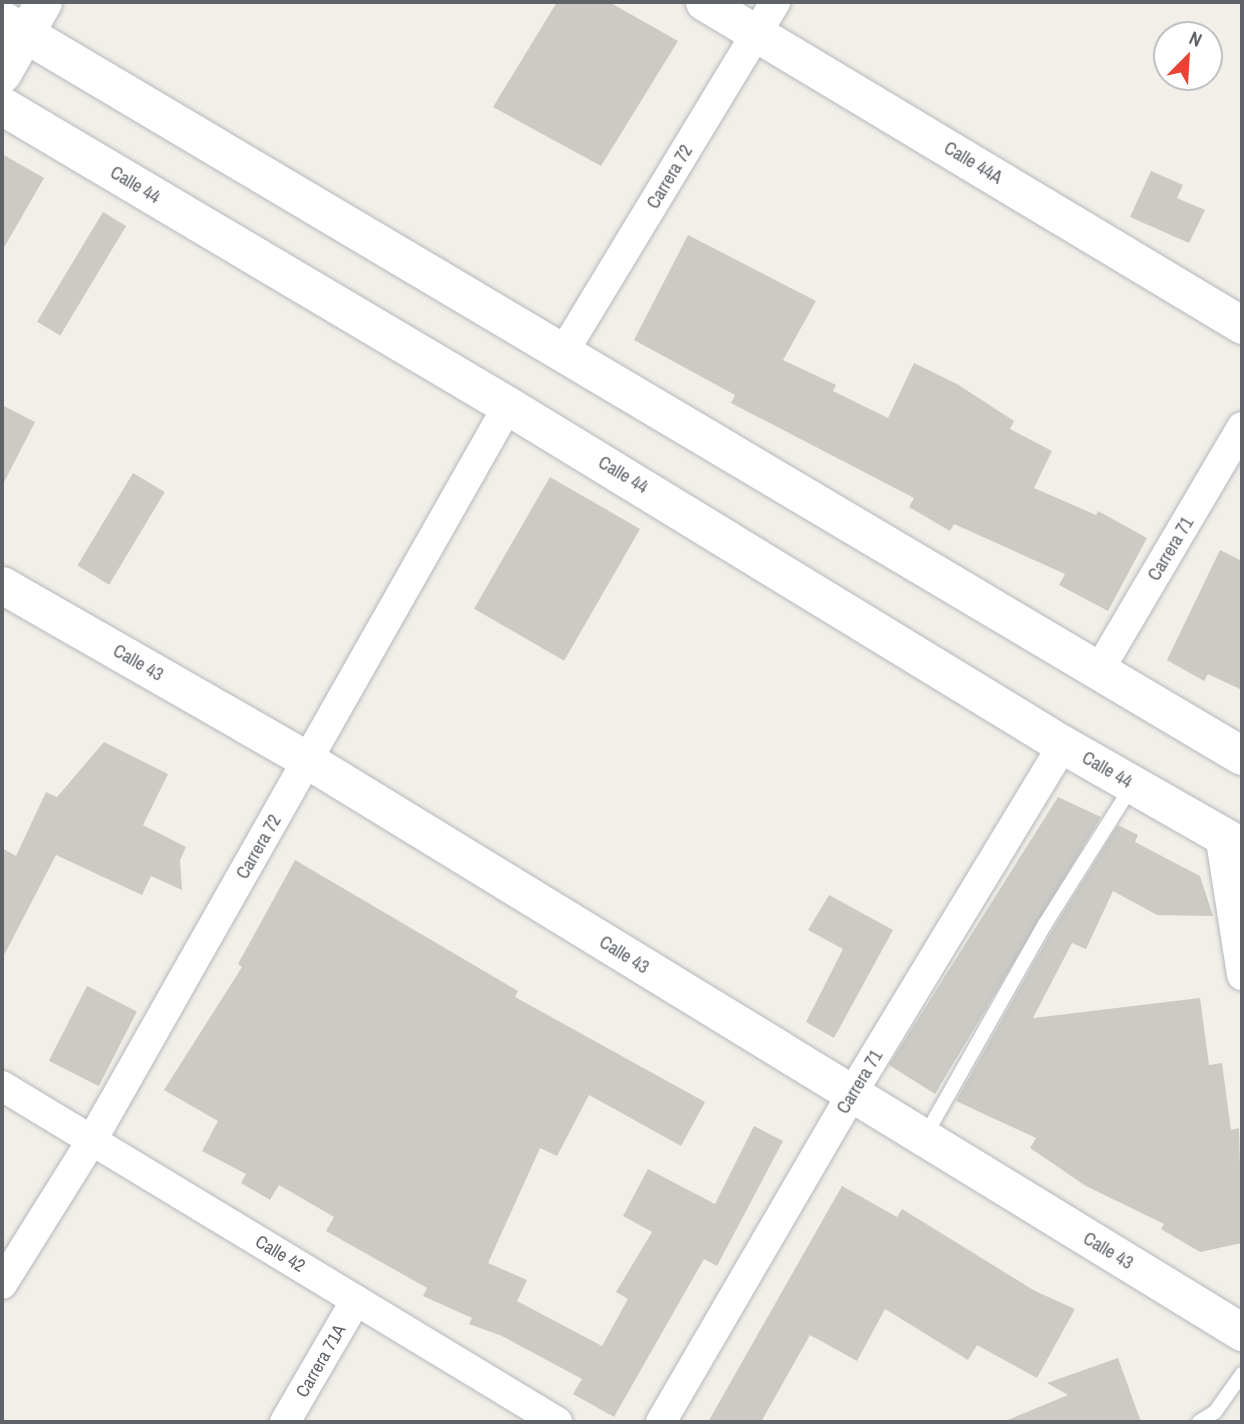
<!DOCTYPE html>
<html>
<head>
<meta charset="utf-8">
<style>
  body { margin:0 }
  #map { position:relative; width:1244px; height:1424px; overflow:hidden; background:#f1efe8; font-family:"Archivo Narrow",sans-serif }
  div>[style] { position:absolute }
  .building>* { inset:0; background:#cccac5; transform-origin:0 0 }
  .roads { filter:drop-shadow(0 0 2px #b5b8bc) drop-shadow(0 0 2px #b5b8bc) }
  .service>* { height:14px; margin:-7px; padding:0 7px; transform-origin:7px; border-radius:7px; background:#fff }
  .minor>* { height:30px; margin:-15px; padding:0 15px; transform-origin:15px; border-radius:15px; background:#fff }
  .tertiary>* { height:37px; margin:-18.5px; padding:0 18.5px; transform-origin:18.5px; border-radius:18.5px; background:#fff }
  .secondary>* { height:38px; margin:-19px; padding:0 19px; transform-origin:19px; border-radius:19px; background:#fff }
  span { translate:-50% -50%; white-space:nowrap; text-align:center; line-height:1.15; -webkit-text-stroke:5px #fff; paint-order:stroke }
  .street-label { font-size:18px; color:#5f6368 }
  .frame { position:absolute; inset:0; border:4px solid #5f6368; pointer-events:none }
  .north { position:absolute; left:1153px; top:21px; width:70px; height:70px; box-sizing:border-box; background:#fff; border:2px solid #bfc1c3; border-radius:50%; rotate:24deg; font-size:19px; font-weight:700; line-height:28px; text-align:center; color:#5f6368 }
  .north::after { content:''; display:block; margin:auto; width:24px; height:32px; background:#ea4335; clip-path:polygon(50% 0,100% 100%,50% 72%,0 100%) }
</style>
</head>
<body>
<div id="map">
  <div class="building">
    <i style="clip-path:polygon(557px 2px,609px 2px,678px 41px,601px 166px,493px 107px)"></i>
    <i style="clip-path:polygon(2px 154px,44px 178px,2px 251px)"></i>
    <i style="clip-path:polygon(1151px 171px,1183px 185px,1177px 198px,1205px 210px,1189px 243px,1130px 217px)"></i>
    <i style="left:103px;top:212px;width:27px;height:128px;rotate:31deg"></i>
    <i style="clip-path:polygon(688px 235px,816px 301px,783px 360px,836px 385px,833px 391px,888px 418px,914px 363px,957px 384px,1014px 421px,1010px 429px,1052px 451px,1034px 488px,1096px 515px,1098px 511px,1147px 538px,1108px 611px,1059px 585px,1065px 574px,954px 524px,950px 531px,909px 507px,914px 498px,731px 403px,735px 395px,634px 340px)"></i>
    <i style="clip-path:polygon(2px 405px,35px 422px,2px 486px)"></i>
    <i style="left:133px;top:473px;width:37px;height:108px;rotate:31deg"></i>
    <i style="left:550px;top:477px;width:104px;height:152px;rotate:30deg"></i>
    <i style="clip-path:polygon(1220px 550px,1242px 561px,1242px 690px,1208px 674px,1204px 681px,1167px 660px)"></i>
    <i style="clip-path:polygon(104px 742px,168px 774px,143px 825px,186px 847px,180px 860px,182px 890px,151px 876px,142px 895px,56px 855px,2px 959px,2px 848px,16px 856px,46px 792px,57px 797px)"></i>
    <i style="clip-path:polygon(1058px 797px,1101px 817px,935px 1094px,889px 1065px)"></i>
    <i style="clip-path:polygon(1118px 825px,1138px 835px,1135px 842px,1200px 876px,1213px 916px,1157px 915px,1113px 891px,1086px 949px,1072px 943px,1033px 1018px,1200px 998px,1209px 1065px,1222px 1063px,1231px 1130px,1239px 1128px,1242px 1243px,1200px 1252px,1161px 1229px,1164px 1224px,1086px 1186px,1030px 1148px,1036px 1138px,956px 1101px,1053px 929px)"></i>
    <i style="clip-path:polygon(295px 860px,518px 991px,515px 997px,705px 1102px,681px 1146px,589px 1095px,557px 1156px,540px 1148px,488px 1263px,527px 1280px,517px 1301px,602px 1346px,628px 1299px,616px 1292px,652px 1232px,623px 1216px,648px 1169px,715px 1204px,754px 1126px,783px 1141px,717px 1266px,704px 1259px,614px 1417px,573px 1394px,582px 1379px,502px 1336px,469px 1324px,472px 1318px,423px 1296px,427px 1288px,326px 1231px,334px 1217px,279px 1185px,270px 1200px,241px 1183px,246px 1174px,202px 1151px,218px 1121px,164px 1090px,242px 967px,238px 964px)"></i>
    <i style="clip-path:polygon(829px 895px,893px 930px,834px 1038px,806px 1022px,843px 949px,808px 930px)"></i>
    <i style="left:87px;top:986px;width:56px;height:84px;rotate:27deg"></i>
    <i style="clip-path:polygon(842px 1186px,897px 1217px,902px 1209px,1035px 1291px,1075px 1309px,1037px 1378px,977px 1345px,968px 1360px,885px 1309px,857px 1361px,810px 1335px,761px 1422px,708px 1422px)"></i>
    <i style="clip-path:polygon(1118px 1358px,1141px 1422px,1003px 1422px,1068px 1395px,1047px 1383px)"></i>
  </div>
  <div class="roads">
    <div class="service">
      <i style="left:925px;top:1136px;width:244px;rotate:-60.5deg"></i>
      <i style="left:1045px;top:924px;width:163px;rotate:-57.8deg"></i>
      <i style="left:1199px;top:1422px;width:19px;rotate:-32deg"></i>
      <i style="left:1215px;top:1412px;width:47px;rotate:-54.6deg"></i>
    </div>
    <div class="minor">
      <i style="left:564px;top:351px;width:408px;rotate:-58.8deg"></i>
      <i style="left:1099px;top:670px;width:282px;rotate:-59.5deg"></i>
      <i style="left:1220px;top:834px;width:143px;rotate:81.1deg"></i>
      <i style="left:2px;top:1086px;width:649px;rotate:31.19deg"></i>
      <i style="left:2px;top:1284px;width:170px;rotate:-58deg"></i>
      <i style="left:92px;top:1140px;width:844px;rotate:-60.46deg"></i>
      <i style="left:285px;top:1422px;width:141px;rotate:-59.8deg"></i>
      <i style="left:661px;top:1422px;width:378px;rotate:-59.8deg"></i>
      <i style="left:851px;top:1095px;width:409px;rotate:-58.8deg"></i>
    </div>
    <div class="tertiary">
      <i style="left:704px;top:2px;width:628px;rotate:30.98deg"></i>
      <i style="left:2px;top:74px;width:83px;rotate:-60.3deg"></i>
      <i style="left:2px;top:585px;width:354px;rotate:29.8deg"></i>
      <i style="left:309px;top:761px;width:1094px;rotate:31.47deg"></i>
    </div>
    <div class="secondary">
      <i style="left:2px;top:20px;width:1442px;rotate:30.69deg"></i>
      <i style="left:2px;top:106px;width:588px;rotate:30.66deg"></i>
      <i style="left:508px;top:406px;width:650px;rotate:31.42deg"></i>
      <i style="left:1063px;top:745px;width:206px;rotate:29.7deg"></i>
    </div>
  </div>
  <div class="street-label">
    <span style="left:973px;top:163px;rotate:31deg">Calle 44A</span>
    <span style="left:670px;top:177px;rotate:-59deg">Carrera 72</span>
    <span style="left:135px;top:185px;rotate:31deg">Calle 44</span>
    <span style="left:623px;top:475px;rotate:31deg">Calle 44</span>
    <span style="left:1171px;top:549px;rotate:-59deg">Carrera 71</span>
    <span style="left:138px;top:663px;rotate:30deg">Calle 43</span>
    <span style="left:1107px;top:770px;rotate:30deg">Calle 44</span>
    <span style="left:259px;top:847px;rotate:-60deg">Carrera 72</span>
    <span style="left:624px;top:955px;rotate:32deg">Calle 43</span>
    <span style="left:860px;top:1082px;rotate:-59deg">Carrera 71</span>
    <span style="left:1108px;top:1251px;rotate:31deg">Calle 43</span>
    <span style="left:280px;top:1254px;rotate:31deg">Calle 42</span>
    <span style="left:321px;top:1361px;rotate:-60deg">Carrera 71A</span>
  </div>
  <div class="frame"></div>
  <div class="north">N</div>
</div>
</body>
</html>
